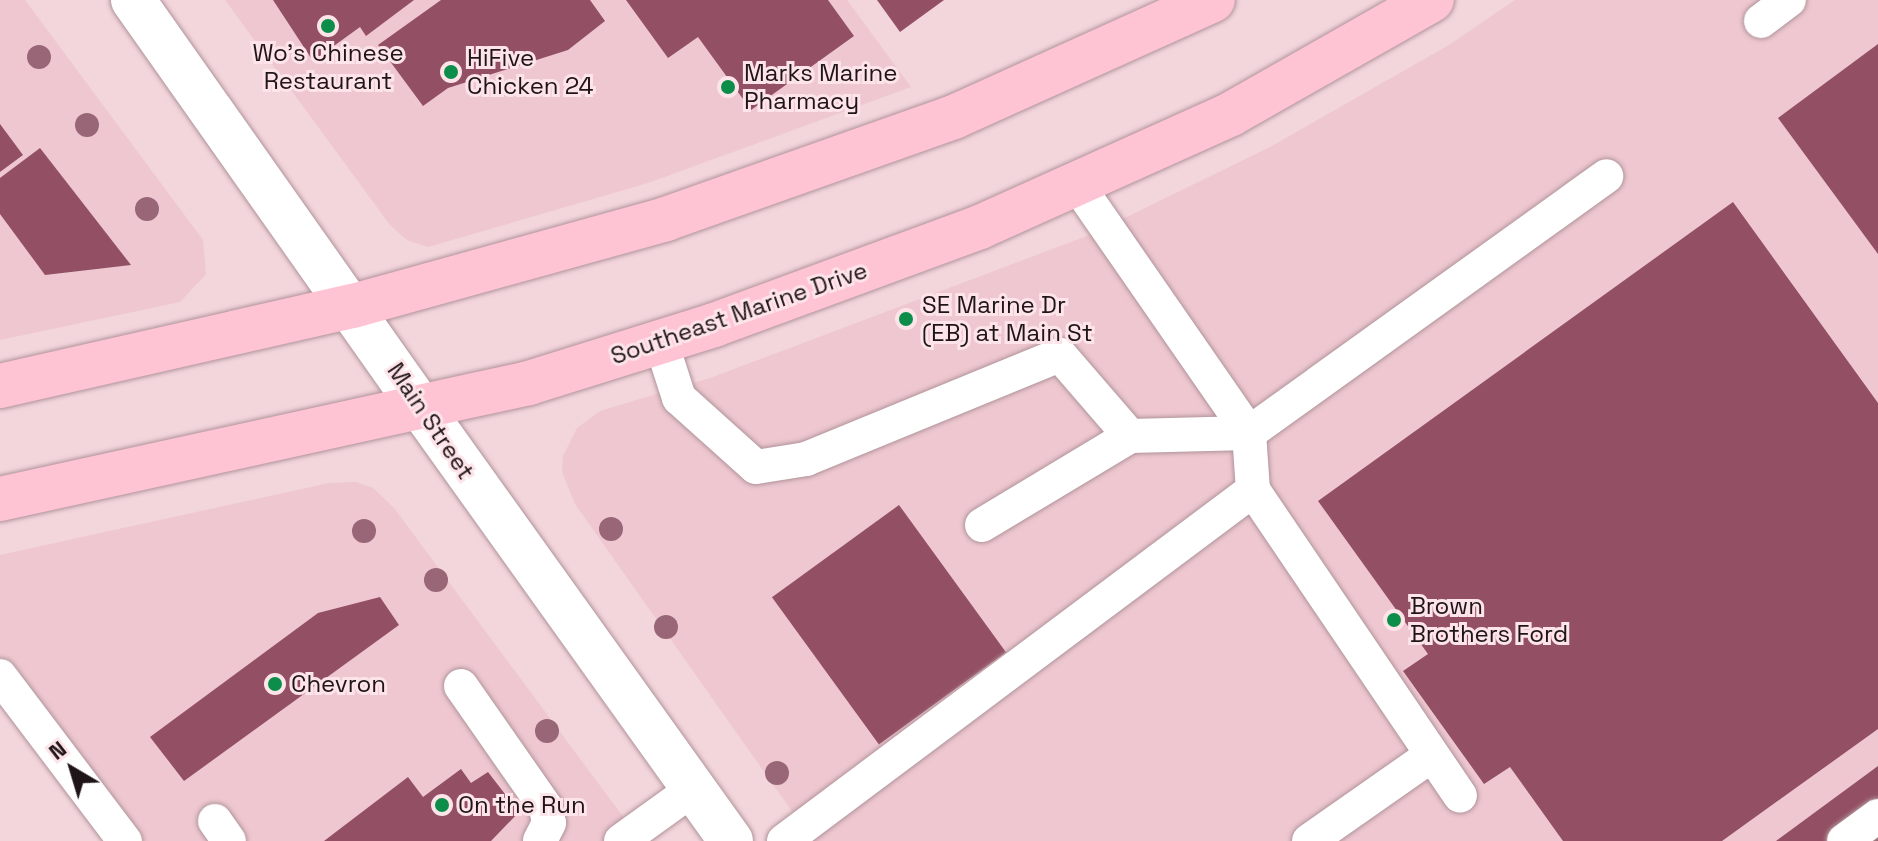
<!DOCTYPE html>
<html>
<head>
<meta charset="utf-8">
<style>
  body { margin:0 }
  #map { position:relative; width:1878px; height:841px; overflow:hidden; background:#f3d5dc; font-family:"Space Grotesk",sans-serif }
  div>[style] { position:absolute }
  .built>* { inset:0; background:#eec7d0 }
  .building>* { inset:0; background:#934f63; transform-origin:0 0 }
  .roads { filter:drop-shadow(0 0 2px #b0949a) drop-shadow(0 0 2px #b0949a) }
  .service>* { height:34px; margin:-17px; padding:0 17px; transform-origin:17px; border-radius:17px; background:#fff }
  .tertiary>* { height:44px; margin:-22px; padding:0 22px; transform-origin:22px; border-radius:22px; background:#fff }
  .secondary>* { height:44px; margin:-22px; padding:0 22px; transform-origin:22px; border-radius:22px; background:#fff }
  .primary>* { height:44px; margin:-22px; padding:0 22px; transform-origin:22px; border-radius:22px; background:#ffc4d4 }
  .trees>* { width:24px; height:24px; margin:-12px; border-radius:50%; background:#986677 }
  .dots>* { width:22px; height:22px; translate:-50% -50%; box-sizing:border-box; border:4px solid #fde4e9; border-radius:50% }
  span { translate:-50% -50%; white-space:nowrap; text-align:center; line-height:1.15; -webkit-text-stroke:6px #fde4e9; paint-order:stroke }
  .poi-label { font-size:24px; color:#1f1417 }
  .left { translate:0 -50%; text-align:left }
  .street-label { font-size:24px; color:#1f1417 }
  .north { position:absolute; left:32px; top:729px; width:80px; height:80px; -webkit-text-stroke:6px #fde4e9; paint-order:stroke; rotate:322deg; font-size:22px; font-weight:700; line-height:32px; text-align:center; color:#1f1417 }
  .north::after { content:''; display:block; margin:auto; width:28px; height:36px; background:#1f1417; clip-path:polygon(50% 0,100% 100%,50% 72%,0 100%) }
</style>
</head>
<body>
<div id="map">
  <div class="built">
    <i style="clip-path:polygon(0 0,25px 0,203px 240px,206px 274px,180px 302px,0 340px)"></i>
    <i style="clip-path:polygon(225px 0,847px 0,911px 87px,648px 183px,428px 247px,407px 240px,390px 225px)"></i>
    <i style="clip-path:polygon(1515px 0,1878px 0,1878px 841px,813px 841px,575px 504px,562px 472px,563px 456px,577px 428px,600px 411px,710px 378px,1092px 234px,1270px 147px,1449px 45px)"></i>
    <i style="clip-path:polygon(356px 482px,373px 488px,394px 508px,641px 841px,125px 841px,0 676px,0 555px,329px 483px)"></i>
  </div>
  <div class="building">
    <i style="clip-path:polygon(273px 0,414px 0,366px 36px,360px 27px,313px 61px)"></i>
    <i style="clip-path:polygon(441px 0,590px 0,605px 21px,568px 50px,448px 88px,423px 106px,378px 45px)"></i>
    <i style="clip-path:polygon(626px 0,828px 0,854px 36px,751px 110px,698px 37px,668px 58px)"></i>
    <i style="clip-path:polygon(877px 0,944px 0,900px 32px)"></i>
    <i style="clip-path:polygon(1878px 44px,1878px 254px,1778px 118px)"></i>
    <i style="clip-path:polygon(0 124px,23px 155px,0 172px)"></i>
    <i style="clip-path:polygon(40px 148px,131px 265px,45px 275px,0 214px,0 178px)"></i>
    <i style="clip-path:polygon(1733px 202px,1878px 403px,1878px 729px,1722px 841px,1563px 841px,1510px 767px,1484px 784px,1403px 671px,1428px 654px,1318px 501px)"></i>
    <i style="left:899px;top:505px;width:182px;height:157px;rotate:54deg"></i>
    <i style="clip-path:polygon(380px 597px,399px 625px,184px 781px,150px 737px,318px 613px)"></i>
    <i style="clip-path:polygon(1878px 766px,1878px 841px,1776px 841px)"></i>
    <i style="clip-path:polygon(461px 769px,471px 783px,488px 772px,519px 812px,491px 841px,324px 841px,408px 777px,423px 797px)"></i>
  </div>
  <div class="roads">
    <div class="service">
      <i style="left:1761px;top:21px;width:35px;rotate:-37deg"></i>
      <i style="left:1076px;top:183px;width:304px;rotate:55.3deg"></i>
      <i style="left:1249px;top:433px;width:440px;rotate:-35.7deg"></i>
      <i style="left:661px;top:342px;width:59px;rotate:72.2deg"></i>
      <i style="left:679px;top:398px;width:103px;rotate:41.9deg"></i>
      <i style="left:756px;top:467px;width:51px;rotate:-9.1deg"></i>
      <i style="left:806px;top:459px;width:274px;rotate:-22.3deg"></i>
      <i style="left:1060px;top:355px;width:107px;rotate:49.2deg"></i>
      <i style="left:1130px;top:436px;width:119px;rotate:-1.4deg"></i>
      <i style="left:1249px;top:433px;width:57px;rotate:86deg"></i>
      <i style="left:1253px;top:490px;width:369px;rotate:55.9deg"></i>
      <i style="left:982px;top:525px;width:173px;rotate:-31deg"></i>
      <i style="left:0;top:676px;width:207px;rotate:52.9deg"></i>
      <i style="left:461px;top:686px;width:149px;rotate:55.1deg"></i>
      <i style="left:546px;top:808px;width:15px;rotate:79deg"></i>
      <i style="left:549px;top:823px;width:20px;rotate:117deg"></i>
      <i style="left:215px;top:821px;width:24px;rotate:55deg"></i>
      <i style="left:621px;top:841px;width:89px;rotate:-35.8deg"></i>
      <i style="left:784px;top:841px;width:586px;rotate:-36.81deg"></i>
      <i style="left:1309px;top:841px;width:146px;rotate:-35deg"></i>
      <i style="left:1844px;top:841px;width:42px;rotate:-36.3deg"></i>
    </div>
    <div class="tertiary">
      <i style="left:419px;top:405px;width:536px;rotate:54.41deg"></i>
    </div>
    <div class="secondary">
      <i style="left:133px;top:0;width:496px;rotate:54.8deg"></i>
    </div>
    <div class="primary">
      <i style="left:0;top:386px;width:362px;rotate:-12.8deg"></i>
      <i style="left:353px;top:306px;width:325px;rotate:-15.5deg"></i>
      <i style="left:666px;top:219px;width:306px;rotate:-19.5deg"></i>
      <i style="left:954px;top:117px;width:284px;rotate:-24.3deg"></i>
      <i style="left:0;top:499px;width:542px;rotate:-12.37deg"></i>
      <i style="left:529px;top:383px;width:194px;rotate:-17.4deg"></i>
      <i style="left:714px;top:325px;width:283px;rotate:-20.2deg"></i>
      <i style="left:980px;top:227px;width:275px;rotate:-24.2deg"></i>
      <i style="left:1231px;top:114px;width:231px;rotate:-29.6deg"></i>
    </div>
  </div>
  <div class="trees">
    <i style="left:39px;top:57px"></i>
    <i style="left:87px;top:125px"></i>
    <i style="left:147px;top:209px"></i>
    <i style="left:611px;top:529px"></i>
    <i style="left:364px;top:531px"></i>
    <i style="left:436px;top:580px"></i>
    <i style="left:666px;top:627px"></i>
    <i style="left:547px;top:731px"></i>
    <i style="left:777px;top:773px"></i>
  </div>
  <div class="dots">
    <i style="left:328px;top:26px;background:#0c8d4a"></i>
    <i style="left:451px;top:72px;background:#0c8d4a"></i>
    <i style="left:728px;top:87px;background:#0c8d4a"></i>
    <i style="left:906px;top:319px;background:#0c8d4a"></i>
    <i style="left:1394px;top:620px;background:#0c8d4a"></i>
    <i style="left:275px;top:684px;background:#0c8d4a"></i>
    <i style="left:442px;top:805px;background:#0c8d4a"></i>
  </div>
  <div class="poi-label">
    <span style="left:328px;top:67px">Wo's Chinese<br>Restaurant</span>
    <span class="left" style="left:467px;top:72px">HiFive<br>Chicken 24</span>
    <span class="left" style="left:744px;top:87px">Marks Marine<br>Pharmacy</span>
    <span class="left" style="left:922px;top:319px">SE Marine Dr<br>(EB) at Main St</span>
    <span class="left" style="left:1410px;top:620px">Brown<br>Brothers Ford</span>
    <span class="left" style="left:291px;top:684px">Chevron</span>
    <span class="left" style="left:458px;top:805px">On the Run</span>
  </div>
  <div class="street-label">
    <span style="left:739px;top:313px;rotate:-19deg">Southeast Marine Drive</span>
    <span style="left:431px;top:421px;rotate:56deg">Main Street</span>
  </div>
  <div class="north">N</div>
</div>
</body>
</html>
